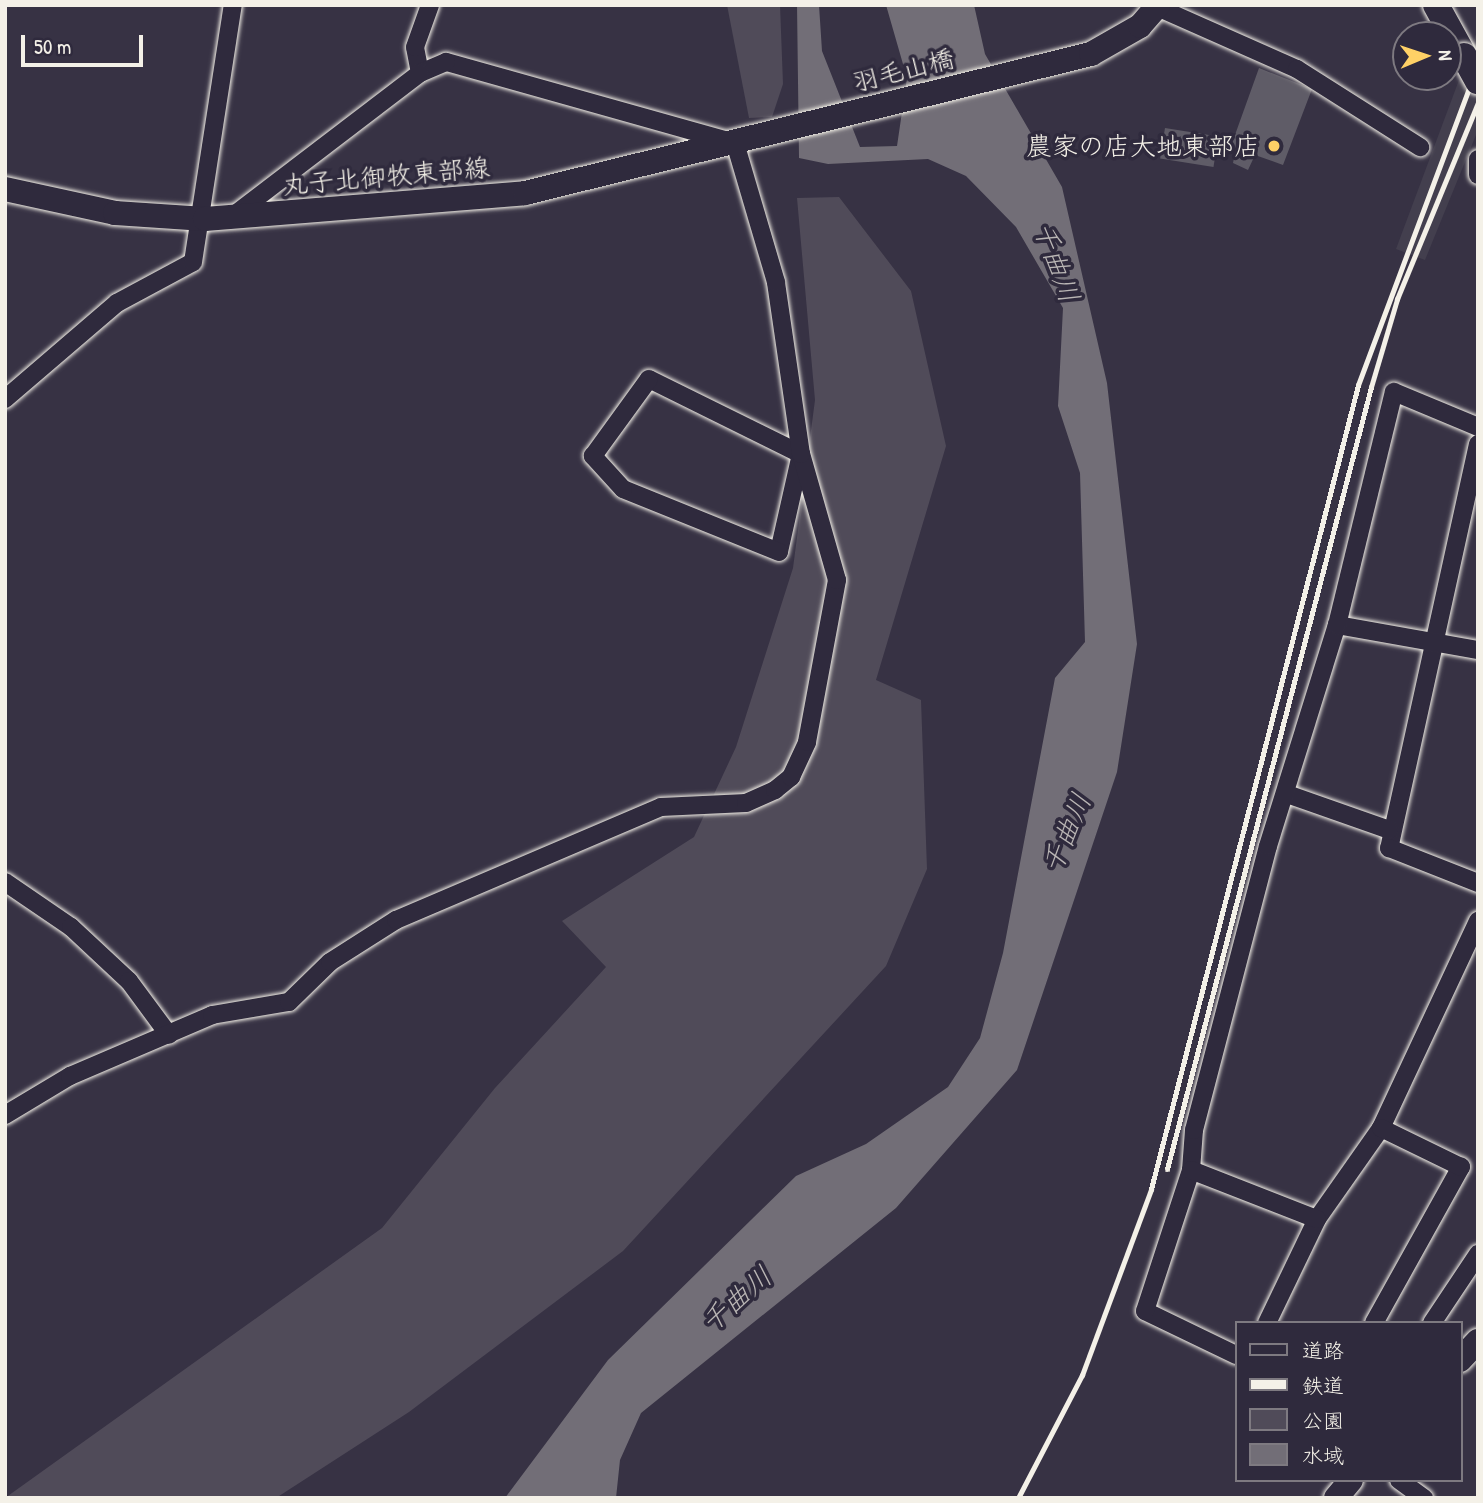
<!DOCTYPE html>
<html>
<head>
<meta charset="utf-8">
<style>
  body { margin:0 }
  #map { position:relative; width:1483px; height:1503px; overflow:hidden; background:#373244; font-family:"Patrick Hand","Klee One",sans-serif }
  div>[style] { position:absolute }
  .built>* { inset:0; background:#433f4e }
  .green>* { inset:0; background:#504b59 }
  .water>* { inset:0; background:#726e77 }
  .building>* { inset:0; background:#5f5c67; transform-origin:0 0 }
  .roads { filter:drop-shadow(0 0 2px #f4f1e8) drop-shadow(0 0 2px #f4f1e8) }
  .street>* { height:18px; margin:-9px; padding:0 9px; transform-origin:9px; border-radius:9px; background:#2f2a3d }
  .secondary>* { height:24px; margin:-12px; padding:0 12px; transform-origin:12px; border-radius:12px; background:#2f2a3d }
  .primary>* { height:26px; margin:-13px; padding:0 13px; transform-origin:13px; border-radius:13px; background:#2f2a3d }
  .rail>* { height:5px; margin:-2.5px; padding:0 2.5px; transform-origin:2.5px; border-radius:2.5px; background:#f4f1e8 }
  .bridges { filter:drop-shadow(0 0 2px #f4f1e8) drop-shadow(0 0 2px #f4f1e8) }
  .primary-bridge>* { height:26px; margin:-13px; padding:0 13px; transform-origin:13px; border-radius:13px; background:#2f2a3d }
  .dots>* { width:19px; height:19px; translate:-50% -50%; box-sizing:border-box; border:4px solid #2f2a3d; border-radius:50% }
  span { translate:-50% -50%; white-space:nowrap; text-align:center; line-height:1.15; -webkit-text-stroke:7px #2f2a3d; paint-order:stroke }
  .street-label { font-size:26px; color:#f4f1e8 }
  .poi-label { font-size:26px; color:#f4f1e8 }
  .right { translate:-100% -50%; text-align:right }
  .water-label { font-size:28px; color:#bab6b5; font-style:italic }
  .frame { position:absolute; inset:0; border:7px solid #f4f1e8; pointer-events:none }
  .legend { position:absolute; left:1235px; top:1321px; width:228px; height:161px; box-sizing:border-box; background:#2f2a3d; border:2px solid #7e7a81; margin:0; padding:9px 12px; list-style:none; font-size:21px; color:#f4f1e8 }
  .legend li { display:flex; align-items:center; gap:14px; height:35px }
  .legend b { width:35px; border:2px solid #7e7a81 }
  .north { position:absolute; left:1392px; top:21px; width:70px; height:70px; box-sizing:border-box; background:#2f2a3d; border:2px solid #7e7a81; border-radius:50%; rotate:88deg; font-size:19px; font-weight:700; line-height:28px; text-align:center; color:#f4f1e8 }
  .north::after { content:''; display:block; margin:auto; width:24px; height:32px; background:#ffd166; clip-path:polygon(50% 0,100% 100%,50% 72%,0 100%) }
  .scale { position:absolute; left:21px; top:35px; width:122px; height:32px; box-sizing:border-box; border:4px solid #f4f1e8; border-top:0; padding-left:9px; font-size:21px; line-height:24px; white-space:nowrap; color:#f4f1e8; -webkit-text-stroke:5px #2f2a3d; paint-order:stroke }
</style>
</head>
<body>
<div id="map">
  <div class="built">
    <i style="clip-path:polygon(1478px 29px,1478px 130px,1425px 260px,1396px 249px)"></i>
  </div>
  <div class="green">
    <i style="clip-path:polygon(727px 5px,780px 5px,783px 84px,772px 117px,749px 118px)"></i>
    <i style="clip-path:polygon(839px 197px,911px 291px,946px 446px,876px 680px,921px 700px,927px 869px,886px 966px,623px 1251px,409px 1412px,276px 1498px,5px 1498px,382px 1228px,495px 1088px,606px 967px,562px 921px,694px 837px,736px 747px,793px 568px,815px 400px,797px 198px)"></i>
  </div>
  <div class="water">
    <i style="clip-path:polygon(797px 5px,819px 5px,822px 51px,860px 147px,897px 146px,907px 78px,886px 5px,974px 5px,985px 54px,1062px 187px,1107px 383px,1137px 644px,1117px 772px,1017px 1070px,896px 1208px,641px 1413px,620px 1460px,616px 1498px,505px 1498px,608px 1360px,796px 1176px,866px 1144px,948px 1087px,980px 1038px,1003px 953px,1055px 678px,1085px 642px,1080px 473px,1058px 406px,1063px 308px,1016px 227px,966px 176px,928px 159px,828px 164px,799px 158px)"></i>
  </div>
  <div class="building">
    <i style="clip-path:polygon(1259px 68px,1312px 89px,1283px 165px,1255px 155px,1248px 170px,1233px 163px,1236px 148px,1231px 146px)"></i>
    <i style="left:1165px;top:128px;width:54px;height:31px;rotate:9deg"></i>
  </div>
  <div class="roads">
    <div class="street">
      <i style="left:1157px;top:7px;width:153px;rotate:23.9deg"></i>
      <i style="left:1297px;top:69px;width:146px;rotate:32.4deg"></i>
      <i style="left:420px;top:73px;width:26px;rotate:-101deg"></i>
      <i style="left:415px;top:47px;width:45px;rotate:-70.3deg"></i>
      <i style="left:1478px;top:159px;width:16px;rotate:90deg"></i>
      <i style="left:649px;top:379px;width:169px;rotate:26.3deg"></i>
      <i style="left:801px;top:454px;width:100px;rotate:102.7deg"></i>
      <i style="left:779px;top:552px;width:168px;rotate:-158deg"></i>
      <i style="left:623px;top:489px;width:45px;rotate:-132.3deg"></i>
      <i style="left:593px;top:456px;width:95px;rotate:-54deg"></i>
      <i style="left:5px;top:399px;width:148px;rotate:-40.6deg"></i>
      <i style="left:117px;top:303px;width:86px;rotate:-28.3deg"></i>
      <i style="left:193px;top:262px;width:260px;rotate:-81.2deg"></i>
      <i style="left:1478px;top:444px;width:414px;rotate:102.4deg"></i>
      <i style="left:1389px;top:848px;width:96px;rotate:21.5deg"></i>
      <i style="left:1337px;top:625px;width:143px;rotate:10.1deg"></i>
      <i style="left:1287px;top:794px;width:108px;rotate:19.4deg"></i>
      <i style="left:5px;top:882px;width:80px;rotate:34.3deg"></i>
      <i style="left:71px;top:927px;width:79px;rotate:43deg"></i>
      <i style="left:129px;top:981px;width:67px;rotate:53.5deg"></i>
      <i style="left:5px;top:1115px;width:76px;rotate:-31deg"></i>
      <i style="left:70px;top:1076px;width:155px;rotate:-23.2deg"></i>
      <i style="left:212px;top:1015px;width:78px;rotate:-9.6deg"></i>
      <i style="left:289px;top:1002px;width:57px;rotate:-44.3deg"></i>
      <i style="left:330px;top:962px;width:78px;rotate:-32.5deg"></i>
      <i style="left:396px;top:920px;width:288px;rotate:-23.1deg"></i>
      <i style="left:661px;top:807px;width:85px;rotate:-2.7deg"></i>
      <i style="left:746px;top:803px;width:32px;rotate:-24deg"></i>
      <i style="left:775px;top:790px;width:21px;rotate:-39deg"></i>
      <i style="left:791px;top:777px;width:38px;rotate:-65deg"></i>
      <i style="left:807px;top:742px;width:165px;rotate:-79.5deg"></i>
      <i style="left:837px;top:580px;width:131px;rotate:-105.9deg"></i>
      <i style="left:801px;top:454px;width:174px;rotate:-98.3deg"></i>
      <i style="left:776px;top:282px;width:145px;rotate:-106.4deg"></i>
      <i style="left:735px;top:143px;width:300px;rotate:-164.3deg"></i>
      <i style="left:446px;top:62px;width:28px;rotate:157deg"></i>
      <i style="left:420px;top:73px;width:235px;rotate:142.6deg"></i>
      <i style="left:1191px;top:1170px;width:40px;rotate:-85.7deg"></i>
      <i style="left:1194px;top:1130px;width:293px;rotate:-75.4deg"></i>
      <i style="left:1268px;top:846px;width:232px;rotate:-72.7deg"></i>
      <i style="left:1337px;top:625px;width:240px;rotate:-76.3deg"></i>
      <i style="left:1394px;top:392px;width:91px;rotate:22.6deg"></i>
      <i style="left:1267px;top:1323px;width:115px;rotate:-64.3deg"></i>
      <i style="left:1317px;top:1219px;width:111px;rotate:-54.9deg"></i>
      <i style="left:1381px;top:1128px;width:229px;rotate:-64.9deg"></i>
      <i style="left:1374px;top:1323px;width:179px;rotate:-60.9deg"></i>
      <i style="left:1461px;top:1167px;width:89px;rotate:-154deg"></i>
      <i style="left:1432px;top:1323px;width:83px;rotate:-56.3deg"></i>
      <i style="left:1236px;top:1355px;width:101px;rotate:-154.2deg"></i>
      <i style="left:1145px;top:1311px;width:148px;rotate:-71.9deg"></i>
      <i style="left:1191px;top:1170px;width:135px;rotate:21.3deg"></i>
      <i style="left:1399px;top:1480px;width:31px;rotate:36deg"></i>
    </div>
    <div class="secondary">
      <i style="left:5px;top:189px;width:113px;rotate:12.3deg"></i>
      <i style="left:115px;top:213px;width:90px;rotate:3.8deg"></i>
      <i style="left:205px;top:219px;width:321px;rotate:-4.6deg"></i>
      <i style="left:525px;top:193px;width:583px;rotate:-13.8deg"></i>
      <i style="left:1091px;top:54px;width:56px;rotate:-29.7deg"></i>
      <i style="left:1140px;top:26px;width:28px;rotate:-49deg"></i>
      <i style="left:1460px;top:1360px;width:26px;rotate:-47deg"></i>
      <i style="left:1336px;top:1498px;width:23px;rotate:-50deg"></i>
    </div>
    <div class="primary">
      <i style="left:1436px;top:5px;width:58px;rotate:61.2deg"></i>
    </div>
  </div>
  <div class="rail">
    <i style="left:1167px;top:1169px;width:808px;rotate:-75.38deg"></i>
    <i style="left:1371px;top:387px;width:92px;rotate:-73.5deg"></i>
    <i style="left:1397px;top:299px;width:213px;rotate:-67.6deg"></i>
    <i style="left:1018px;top:1498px;width:139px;rotate:-62.5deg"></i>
    <i style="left:1082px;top:1375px;width:198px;rotate:-69.6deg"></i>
    <i style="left:1151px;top:1189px;width:830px;rotate:-75.56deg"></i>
    <i style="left:1358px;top:385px;width:343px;rotate:-69.5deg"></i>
  </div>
  <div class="bridges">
    <div class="primary-bridge">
      <i style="left:1464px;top:56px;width:29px;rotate:61deg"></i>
    </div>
  </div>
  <div class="dots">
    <i style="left:1274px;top:146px;background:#ffd166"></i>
  </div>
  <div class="street-label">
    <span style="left:903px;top:70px;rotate:-14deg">羽毛山橋</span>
    <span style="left:386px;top:176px;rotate:-5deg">丸子北御牧東部線</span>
  </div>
  <div class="poi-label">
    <span class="right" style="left:1260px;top:146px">農家の店大地東部店</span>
  </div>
  <div class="water-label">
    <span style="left:1057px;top:262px;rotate:70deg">千曲川</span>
    <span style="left:1066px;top:833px;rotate:-67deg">千曲川</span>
    <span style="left:736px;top:1299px;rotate:-41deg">千曲川</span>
  </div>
  <div class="frame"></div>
  <ul class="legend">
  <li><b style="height:9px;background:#2f2a3d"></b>道路</li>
  <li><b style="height:9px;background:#f4f1e8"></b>鉄道</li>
  <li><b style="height:19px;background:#504b59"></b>公園</li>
  <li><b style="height:19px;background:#726e77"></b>水域</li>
  </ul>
  <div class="north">N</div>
  <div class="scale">50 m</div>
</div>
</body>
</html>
